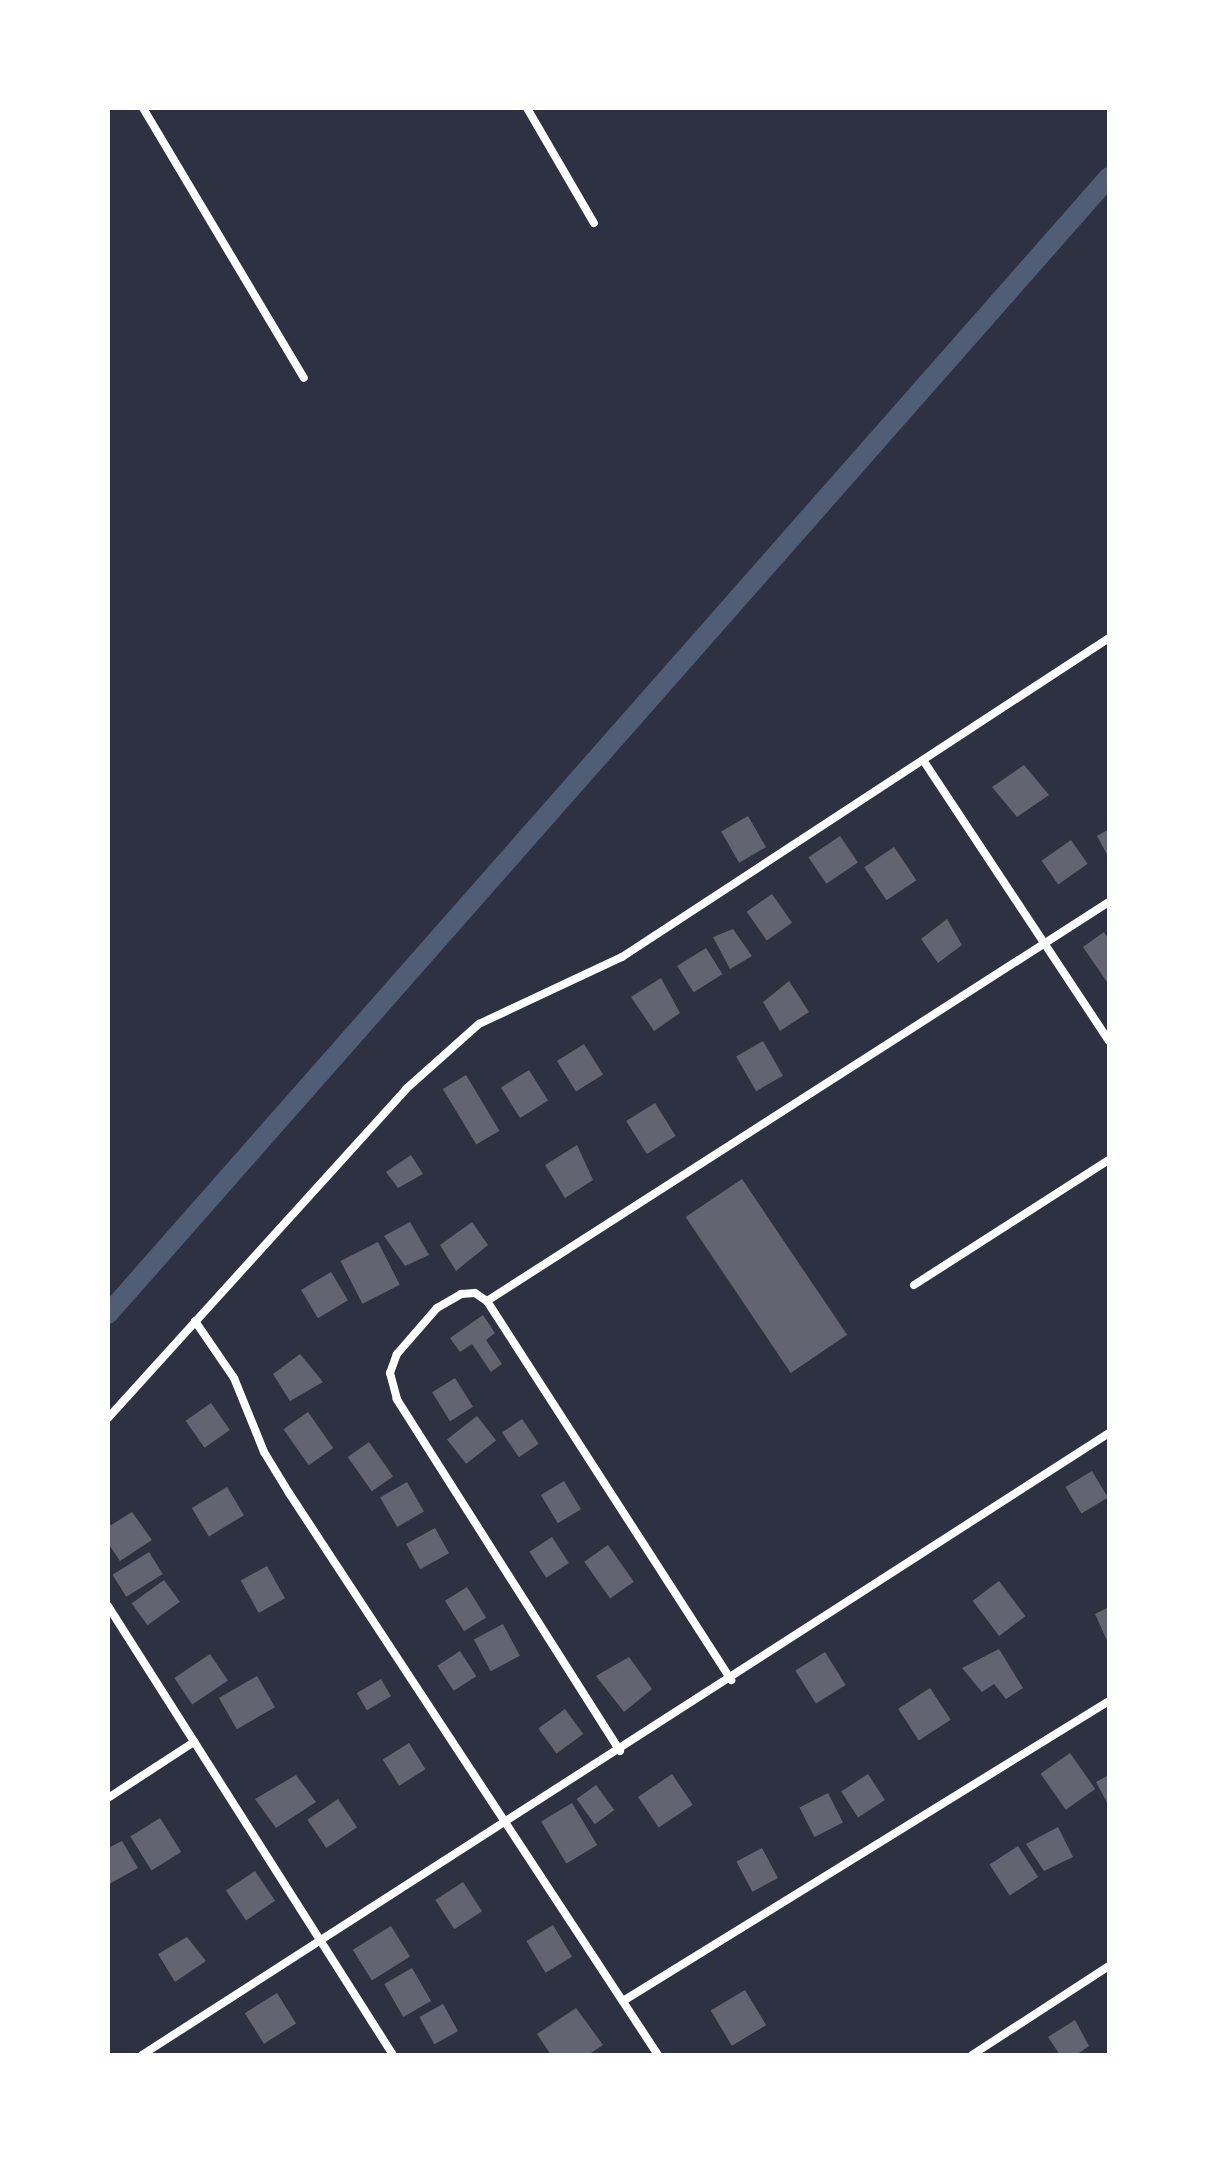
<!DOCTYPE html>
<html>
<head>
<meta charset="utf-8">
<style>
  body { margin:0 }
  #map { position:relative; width:1217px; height:2163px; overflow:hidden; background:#2d3142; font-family:Lato,sans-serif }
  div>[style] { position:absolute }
  .canal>* { height:20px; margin:-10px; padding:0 10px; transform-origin:10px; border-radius:10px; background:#4f5d75 }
  .building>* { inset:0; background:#626471; transform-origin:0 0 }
  .minor>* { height:8px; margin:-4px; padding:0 4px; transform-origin:4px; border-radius:4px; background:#fff }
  span { translate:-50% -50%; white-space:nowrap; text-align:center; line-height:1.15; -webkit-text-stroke:6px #fff; paint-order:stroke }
  .frame { position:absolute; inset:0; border:110px solid #fff; pointer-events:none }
</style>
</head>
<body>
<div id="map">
  <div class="canal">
    <i style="left:108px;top:1314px;width:1515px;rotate:-48.64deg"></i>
  </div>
  <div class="building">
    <i style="clip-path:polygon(1024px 765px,1049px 795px,1017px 817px,992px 787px)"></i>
    <i style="left:748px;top:816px;width:36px;height:31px;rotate:60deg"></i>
    <i style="clip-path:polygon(1109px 829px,1109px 858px,1097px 836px)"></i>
    <i style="left:840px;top:836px;width:32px;height:38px;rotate:56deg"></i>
    <i style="left:1071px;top:840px;width:29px;height:36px;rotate:55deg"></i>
    <i style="left:894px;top:847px;width:40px;height:36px;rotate:56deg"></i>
    <i style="left:772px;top:894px;width:35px;height:31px;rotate:55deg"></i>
    <i style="clip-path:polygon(947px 919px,962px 945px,938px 963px,921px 939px)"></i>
    <i style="clip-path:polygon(733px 929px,752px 956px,730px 969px,713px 937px)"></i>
    <i style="clip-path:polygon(1104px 932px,1109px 940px,1109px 985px,1083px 947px)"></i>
    <i style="left:706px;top:948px;width:31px;height:34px;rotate:58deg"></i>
    <i style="clip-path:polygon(661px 978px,680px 1013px,654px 1031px,631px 997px)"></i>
    <i style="clip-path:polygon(789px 981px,809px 1012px,780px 1031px,763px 1002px)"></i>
    <i style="left:763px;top:1041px;width:40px;height:31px;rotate:60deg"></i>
    <i style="left:584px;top:1044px;width:36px;height:32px;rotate:58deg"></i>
    <i style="left:529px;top:1070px;width:36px;height:33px;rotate:58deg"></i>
    <i style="left:466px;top:1075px;width:65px;height:27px;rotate:59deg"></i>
    <i style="left:655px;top:1103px;width:39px;height:34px;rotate:58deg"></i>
    <i style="clip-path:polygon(577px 1145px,593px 1180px,565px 1198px,545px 1165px)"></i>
    <i style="clip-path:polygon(411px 1155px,423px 1174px,398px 1188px,386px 1172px)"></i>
    <i style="left:742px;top:1179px;width:188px;height:68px;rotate:56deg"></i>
    <i style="clip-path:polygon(410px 1222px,429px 1255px,405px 1266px,384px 1236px)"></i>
    <i style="clip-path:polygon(472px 1222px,488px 1245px,456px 1271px,440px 1245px)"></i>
    <i style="left:378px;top:1242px;width:48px;height:42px;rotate:63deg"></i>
    <i style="left:331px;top:1272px;width:33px;height:35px;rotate:59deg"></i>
    <i style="clip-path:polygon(483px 1315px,495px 1333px,486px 1340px,502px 1364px,491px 1372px,472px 1344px,460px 1352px,450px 1338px)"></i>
    <i style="clip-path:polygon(300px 1354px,323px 1382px,290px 1401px,273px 1374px)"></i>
    <i style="left:455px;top:1378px;width:34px;height:27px;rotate:58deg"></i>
    <i style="left:211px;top:1403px;width:33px;height:31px;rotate:55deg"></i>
    <i style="left:308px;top:1412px;width:44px;height:30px;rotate:55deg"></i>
    <i style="left:477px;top:1416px;width:31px;height:38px;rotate:52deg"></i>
    <i style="left:522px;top:1419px;width:30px;height:24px;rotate:56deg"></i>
    <i style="left:369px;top:1442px;width:42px;height:26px;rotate:55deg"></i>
    <i style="left:1092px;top:1471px;width:31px;height:31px;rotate:59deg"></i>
    <i style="left:564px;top:1481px;width:33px;height:27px;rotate:59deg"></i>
    <i style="left:407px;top:1482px;width:34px;height:31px;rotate:60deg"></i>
    <i style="left:227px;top:1487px;width:33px;height:41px;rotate:59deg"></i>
    <i style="clip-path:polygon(132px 1512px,152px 1540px,120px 1561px,108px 1543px,108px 1527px)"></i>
    <i style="left:435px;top:1528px;width:29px;height:33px;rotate:61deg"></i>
    <i style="left:552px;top:1537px;width:31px;height:27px;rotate:57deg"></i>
    <i style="left:608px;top:1545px;width:45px;height:29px;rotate:55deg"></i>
    <i style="left:149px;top:1552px;width:26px;height:43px;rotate:58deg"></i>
    <i style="left:267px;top:1566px;width:37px;height:30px;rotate:61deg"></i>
    <i style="left:164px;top:1580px;width:27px;height:40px;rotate:54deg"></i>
    <i style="left:999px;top:1581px;width:44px;height:33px;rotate:53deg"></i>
    <i style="left:467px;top:1587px;width:36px;height:26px;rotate:58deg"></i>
    <i style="clip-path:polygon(1109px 1607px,1109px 1645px,1095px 1614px)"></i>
    <i style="left:503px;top:1624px;width:36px;height:33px;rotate:62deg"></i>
    <i style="clip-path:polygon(999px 1649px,1023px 1688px,1006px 1699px,994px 1684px,982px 1692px,962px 1668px)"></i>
    <i style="left:460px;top:1651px;width:30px;height:27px;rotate:57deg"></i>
    <i style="left:825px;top:1652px;width:39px;height:35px;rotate:58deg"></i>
    <i style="left:210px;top:1654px;width:32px;height:43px;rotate:56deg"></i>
    <i style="clip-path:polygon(629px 1657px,652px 1689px,624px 1712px,596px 1676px)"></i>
    <i style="left:257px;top:1676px;width:36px;height:44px;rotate:60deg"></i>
    <i style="left:381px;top:1679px;width:20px;height:28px;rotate:60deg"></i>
    <i style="left:930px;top:1688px;width:38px;height:38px;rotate:57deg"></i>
    <i style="left:565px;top:1709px;width:31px;height:33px;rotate:54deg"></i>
    <i style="left:409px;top:1743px;width:31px;height:31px;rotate:58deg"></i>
    <i style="left:1070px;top:1753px;width:44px;height:36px;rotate:55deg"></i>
    <i style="left:672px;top:1774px;width:37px;height:41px;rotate:56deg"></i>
    <i style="left:868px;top:1774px;width:31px;height:32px;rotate:57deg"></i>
    <i style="clip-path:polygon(296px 1775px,316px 1802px,276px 1828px,255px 1799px)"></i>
    <i style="clip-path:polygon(1109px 1775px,1109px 1806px,1096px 1782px)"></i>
    <i style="left:596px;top:1785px;width:31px;height:24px;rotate:54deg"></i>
    <i style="left:828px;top:1793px;width:33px;height:32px;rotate:63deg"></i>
    <i style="left:338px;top:1799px;width:34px;height:37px;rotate:56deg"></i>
    <i style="left:572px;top:1803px;width:49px;height:36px;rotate:59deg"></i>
    <i style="left:160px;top:1818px;width:40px;height:35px;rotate:58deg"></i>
    <i style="clip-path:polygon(1058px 1827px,1073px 1857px,1044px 1871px,1026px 1844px)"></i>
    <i style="clip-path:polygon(122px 1841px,138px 1868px,109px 1884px,108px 1848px)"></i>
    <i style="left:1018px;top:1846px;width:37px;height:34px;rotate:57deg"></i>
    <i style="left:762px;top:1848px;width:34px;height:29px;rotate:62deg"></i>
    <i style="left:255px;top:1871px;width:36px;height:35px;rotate:56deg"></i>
    <i style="left:463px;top:1882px;width:35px;height:33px;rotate:57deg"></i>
    <i style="left:553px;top:1925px;width:37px;height:31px;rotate:59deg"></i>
    <i style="left:391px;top:1926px;width:36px;height:45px;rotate:58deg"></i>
    <i style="clip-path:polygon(187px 1937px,206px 1961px,175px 1982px,158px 1954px)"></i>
    <i style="left:412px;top:1968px;width:38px;height:32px;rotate:60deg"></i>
    <i style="left:745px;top:1990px;width:41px;height:40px;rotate:59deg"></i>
    <i style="left:277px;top:1993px;width:36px;height:38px;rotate:58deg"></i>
    <i style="left:443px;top:2004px;width:31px;height:27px;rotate:61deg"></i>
    <i style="clip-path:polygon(576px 2008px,603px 2045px,588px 2055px,551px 2055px,537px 2034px)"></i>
    <i style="clip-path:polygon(1075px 2020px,1089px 2046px,1076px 2055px,1060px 2055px,1048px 2037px)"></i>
  </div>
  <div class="minor">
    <i style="left:143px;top:108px;width:314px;rotate:59.2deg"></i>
    <i style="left:527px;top:108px;width:133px;rotate:59.8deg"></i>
    <i style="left:925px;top:763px;width:333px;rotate:56.5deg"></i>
    <i style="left:914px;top:1285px;width:232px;rotate:-32.7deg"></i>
    <i style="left:487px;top:1301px;width:739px;rotate:-32.68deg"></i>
    <i style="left:195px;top:1321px;width:69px;rotate:55.6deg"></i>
    <i style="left:234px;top:1378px;width:80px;rotate:67.9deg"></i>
    <i style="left:264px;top:1452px;width:48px;rotate:58.6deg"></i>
    <i style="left:289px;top:1493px;width:672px;rotate:56.71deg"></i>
    <i style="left:108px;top:1418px;width:444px;rotate:-47.8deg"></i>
    <i style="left:406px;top:1089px;width:98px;rotate:-41.7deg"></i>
    <i style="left:479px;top:1024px;width:158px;rotate:-25.1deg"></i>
    <i style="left:622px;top:957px;width:582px;rotate:-33.23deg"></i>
    <i style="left:108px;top:1606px;width:532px;rotate:57.59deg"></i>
    <i style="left:620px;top:1751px;width:417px;rotate:-122.4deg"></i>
    <i style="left:397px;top:1399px;width:27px;rotate:-105deg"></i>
    <i style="left:390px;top:1373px;width:20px;rotate:-70deg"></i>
    <i style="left:397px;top:1354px;width:61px;rotate:-49deg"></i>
    <i style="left:437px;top:1308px;width:28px;rotate:-30deg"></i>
    <i style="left:461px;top:1294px;width:14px;rotate:-4deg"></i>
    <i style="left:475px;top:1293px;width:14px;rotate:34deg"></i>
    <i style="left:487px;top:1301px;width:451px;rotate:57.2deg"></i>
    <i style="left:108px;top:1798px;width:103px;rotate:-33.1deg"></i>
    <i style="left:623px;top:2001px;width:571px;rotate:-31.69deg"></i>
    <i style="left:142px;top:2055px;width:1150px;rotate:-32.75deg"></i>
    <i style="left:972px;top:2055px;width:163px;rotate:-33deg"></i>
  </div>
  <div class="frame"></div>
</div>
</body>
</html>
